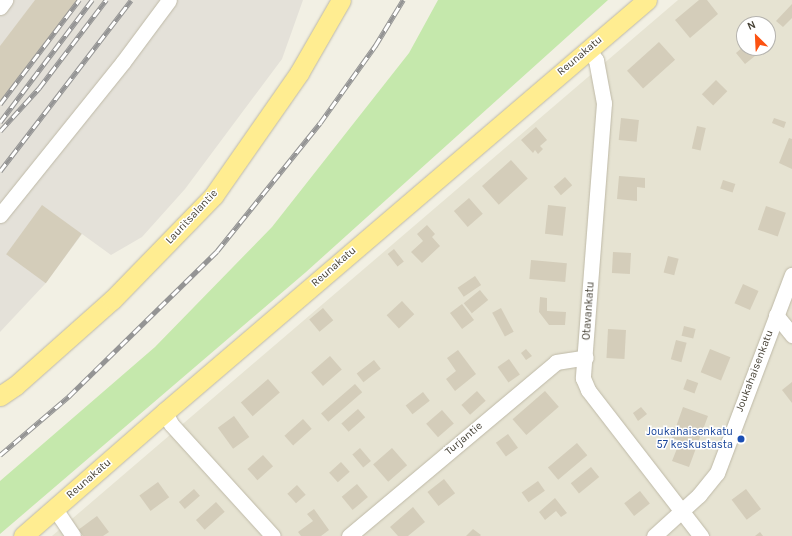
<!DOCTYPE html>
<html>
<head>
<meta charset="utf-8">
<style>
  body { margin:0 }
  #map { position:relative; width:792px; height:536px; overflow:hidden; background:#f2f0e4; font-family:Karla,sans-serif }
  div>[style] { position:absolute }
  .residential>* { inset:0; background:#e6e3d2 }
  .industrial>* { inset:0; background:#e4e1d9 }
  .green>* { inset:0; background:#c5e8ac }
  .building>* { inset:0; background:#d4cdba; transform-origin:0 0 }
  .roads { filter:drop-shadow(0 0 1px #beb9a7) drop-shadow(0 0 1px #beb9a7) }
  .minor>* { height:15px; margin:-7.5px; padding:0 7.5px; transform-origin:7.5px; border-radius:7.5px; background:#fff }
  .major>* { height:19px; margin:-9.5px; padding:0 9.5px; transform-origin:9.5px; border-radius:9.5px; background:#ffed91 }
  .rail>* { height:4.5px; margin-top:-2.25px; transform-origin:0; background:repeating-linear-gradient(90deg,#fff 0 9px,#949494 0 18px); box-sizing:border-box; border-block:1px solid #949494 }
  .dots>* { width:11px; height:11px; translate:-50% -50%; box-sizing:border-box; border:2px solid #fff; border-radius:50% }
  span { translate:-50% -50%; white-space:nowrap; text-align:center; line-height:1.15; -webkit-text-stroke:3px #fff; paint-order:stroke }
  .street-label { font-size:11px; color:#454034 }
  .transit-label { font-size:11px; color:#164399 }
  .right { translate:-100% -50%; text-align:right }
  .north { position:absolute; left:736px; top:16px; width:40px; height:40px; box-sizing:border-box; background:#fff; border:1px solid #b5b3ae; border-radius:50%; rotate:336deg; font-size:11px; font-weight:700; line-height:16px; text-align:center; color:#454034 }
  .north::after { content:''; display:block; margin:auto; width:14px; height:18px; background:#fc5211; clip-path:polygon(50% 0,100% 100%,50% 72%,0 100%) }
</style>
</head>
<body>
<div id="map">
  <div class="residential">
    <i style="clip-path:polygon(evenodd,678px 0,792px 0,792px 536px,52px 536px,678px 0,744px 24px,768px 24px,768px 48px,744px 48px,744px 24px)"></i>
  </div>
  <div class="industrial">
    <i style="clip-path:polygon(0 0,303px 0,282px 59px,185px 189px,142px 237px,111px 255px,82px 234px,45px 284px,0 332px)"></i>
  </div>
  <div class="green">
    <i style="clip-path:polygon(438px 0,608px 0,306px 272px,0 534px,0 481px,155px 347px,272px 227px,409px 53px)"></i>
  </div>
  <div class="building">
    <i style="clip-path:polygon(35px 0,78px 0,0 103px,0 46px)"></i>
    <i style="clip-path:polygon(699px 0,707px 0,718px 14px,690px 38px,675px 20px)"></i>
    <i style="clip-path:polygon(792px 4px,792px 18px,783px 27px,776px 21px)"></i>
    <i style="left:659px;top:42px;width:24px;height:43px;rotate:48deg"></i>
    <i style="clip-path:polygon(744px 46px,744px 48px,749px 48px,755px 56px,745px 64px,736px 53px)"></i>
    <i style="left:716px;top:80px;width:16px;height:20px;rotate:45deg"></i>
    <i style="left:621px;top:118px;width:18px;height:22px;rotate:6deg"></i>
    <i style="clip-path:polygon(774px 118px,786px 122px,784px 128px,772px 123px)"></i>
    <i style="left:697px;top:126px;width:9px;height:23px;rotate:13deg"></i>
    <i style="clip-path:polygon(536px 127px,547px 140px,540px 146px,543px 149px,538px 154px,535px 150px,533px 153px,521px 140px)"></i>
    <i style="clip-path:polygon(789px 138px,792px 139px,792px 169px,779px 163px)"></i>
    <i style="left:511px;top:160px;width:25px;height:39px;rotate:48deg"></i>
    <i style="clip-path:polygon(619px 176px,645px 178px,645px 188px,637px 187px,637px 201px,617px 199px)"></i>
    <i style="left:565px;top:177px;width:11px;height:15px;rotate:49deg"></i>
    <i style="left:723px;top:180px;width:13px;height:9px;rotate:18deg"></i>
    <i style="left:469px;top:198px;width:21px;height:20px;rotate:49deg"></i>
    <i style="left:42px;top:205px;width:49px;height:61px;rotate:36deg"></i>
    <i style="left:548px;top:205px;width:18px;height:29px;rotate:6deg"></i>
    <i style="left:766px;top:206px;width:21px;height:25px;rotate:19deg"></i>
    <i style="clip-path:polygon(427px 225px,435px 234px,432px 237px,440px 246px,422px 263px,411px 252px,423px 241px,417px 234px)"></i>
    <i style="left:394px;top:249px;width:16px;height:8px;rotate:52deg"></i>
    <i style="left:613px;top:252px;width:18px;height:21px;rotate:3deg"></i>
    <i style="left:668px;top:256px;width:11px;height:17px;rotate:15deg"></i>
    <i style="left:531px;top:260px;width:36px;height:19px;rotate:5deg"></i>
    <i style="left:475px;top:276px;width:11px;height:21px;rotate:56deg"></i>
    <i style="left:743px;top:284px;width:17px;height:21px;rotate:24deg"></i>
    <i style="left:480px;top:290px;width:13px;height:21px;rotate:51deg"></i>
    <i style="clip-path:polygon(540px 297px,547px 298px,547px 311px,566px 312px,565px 325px,549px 325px,539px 312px)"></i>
    <i style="left:402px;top:301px;width:18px;height:21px;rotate:47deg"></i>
    <i style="left:462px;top:304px;width:20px;height:15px;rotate:53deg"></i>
    <i style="left:323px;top:308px;width:16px;height:18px;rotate:50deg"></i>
    <i style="left:501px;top:308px;width:27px;height:10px;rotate:62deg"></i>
    <i style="left:684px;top:326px;width:12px;height:10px;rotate:14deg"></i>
    <i style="left:608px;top:329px;width:18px;height:29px;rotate:3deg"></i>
    <i style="left:676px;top:340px;width:11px;height:20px;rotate:15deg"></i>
    <i style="clip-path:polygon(526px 349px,532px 356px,526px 360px,521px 353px)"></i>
    <i style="left:710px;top:349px;width:22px;height:25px;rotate:22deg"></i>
    <i style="clip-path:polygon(458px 350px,476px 374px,455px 391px,446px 379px,456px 371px,447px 358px)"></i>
    <i style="left:330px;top:356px;width:18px;height:25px;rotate:49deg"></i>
    <i style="left:509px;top:359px;width:19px;height:14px;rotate:55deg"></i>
    <i style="left:374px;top:360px;width:11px;height:22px;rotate:52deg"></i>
    <i style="left:268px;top:379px;width:18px;height:36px;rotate:49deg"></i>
    <i style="left:687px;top:379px;width:12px;height:11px;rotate:20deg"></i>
    <i style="clip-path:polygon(792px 382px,792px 403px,782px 390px)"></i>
    <i style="left:355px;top:384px;width:11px;height:45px;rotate:49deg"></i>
    <i style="left:477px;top:391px;width:13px;height:21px;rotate:48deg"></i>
    <i style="left:545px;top:391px;width:21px;height:43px;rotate:49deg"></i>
    <i style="left:423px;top:392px;width:11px;height:22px;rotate:52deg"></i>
    <i style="clip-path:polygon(641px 407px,647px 414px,638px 421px,633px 413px)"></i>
    <i style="clip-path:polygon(683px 407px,708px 416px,689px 467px,672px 461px,680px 441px,672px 438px)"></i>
    <i style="left:358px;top:409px;width:11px;height:22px;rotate:49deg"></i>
    <i style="left:442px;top:410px;width:18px;height:21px;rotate:49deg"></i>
    <i style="left:234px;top:416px;width:26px;height:20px;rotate:54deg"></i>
    <i style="left:303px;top:419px;width:13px;height:25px;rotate:48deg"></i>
    <i style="left:508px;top:434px;width:17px;height:15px;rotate:54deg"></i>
    <i style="left:577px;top:443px;width:16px;height:38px;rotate:50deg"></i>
    <i style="left:360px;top:448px;width:17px;height:10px;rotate:50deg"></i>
    <i style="left:392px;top:448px;width:23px;height:25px;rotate:49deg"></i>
    <i style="left:263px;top:455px;width:15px;height:21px;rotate:48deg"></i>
    <i style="left:341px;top:462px;width:13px;height:16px;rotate:48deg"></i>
    <i style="left:591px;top:467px;width:13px;height:26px;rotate:51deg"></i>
    <i style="left:444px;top:479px;width:18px;height:21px;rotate:52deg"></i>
    <i style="left:538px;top:481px;width:12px;height:20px;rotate:55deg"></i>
    <i style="left:158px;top:482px;width:19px;height:23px;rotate:54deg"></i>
    <i style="left:357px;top:484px;width:17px;height:20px;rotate:50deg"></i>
    <i style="left:297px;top:485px;width:13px;height:13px;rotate:48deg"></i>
    <i style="left:194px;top:489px;width:9px;height:20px;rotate:49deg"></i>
    <i style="left:746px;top:489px;width:25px;height:18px;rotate:53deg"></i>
    <i style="left:640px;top:491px;width:16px;height:20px;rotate:52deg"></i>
    <i style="clip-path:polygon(555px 498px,567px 513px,561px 517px,556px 511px,545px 520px,539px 512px)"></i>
    <i style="left:216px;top:502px;width:13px;height:27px;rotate:48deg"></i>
    <i style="clip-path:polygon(413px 507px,425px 522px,408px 536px,398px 536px,390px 527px)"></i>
    <i style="clip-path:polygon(314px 509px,329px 530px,321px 536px,301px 536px,298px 532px,313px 521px,307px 514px)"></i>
    <i style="clip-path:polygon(97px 516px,109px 532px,103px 536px,83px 536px,78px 530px)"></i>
    <i style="clip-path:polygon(473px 529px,481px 535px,480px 536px,466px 536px)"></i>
    <i style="clip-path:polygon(760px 532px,763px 536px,755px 536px)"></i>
  </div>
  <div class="roads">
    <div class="minor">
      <i style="left:0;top:7px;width:9px;rotate:-54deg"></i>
      <i style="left:588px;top:49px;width:14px;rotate:54deg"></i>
      <i style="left:596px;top:60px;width:44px;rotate:79.5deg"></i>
      <i style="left:604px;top:103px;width:276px;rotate:94.4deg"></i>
      <i style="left:583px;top:378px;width:13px;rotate:67deg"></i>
      <i style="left:588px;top:390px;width:185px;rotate:52.3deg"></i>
      <i style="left:0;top:215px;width:196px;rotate:-51.2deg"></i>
      <i style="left:123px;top:62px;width:77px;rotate:-53.4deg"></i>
      <i style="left:776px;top:315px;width:26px;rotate:51deg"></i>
      <i style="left:165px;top:412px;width:13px;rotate:63deg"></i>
      <i style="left:171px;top:424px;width:151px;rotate:47.7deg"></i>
      <i style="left:55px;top:509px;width:32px;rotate:56deg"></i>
      <i style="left:349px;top:536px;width:270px;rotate:-40deg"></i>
      <i style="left:556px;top:362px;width:30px;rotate:-9deg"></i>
      <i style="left:654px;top:536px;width:61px;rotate:-42.3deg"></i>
      <i style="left:699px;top:495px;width:28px;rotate:-51deg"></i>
      <i style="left:717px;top:473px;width:212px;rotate:-69.3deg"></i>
    </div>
    <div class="major">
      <i style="left:0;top:396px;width:18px;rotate:-34deg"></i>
      <i style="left:15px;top:386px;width:130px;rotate:-41.6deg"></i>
      <i style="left:112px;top:300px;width:146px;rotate:-45.8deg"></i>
      <i style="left:214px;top:195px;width:149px;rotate:-55.1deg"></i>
      <i style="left:299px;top:73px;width:84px;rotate:-60.1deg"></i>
      <i style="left:23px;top:536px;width:189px;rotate:-41.1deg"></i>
      <i style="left:165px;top:412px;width:634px;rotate:-40.52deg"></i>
    </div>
  </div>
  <div class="rail">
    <i style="left:0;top:104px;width:131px;rotate:-52.8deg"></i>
    <i style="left:0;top:122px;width:153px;rotate:-53deg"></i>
    <i style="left:0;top:131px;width:58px;rotate:-47.8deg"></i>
    <i style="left:39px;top:88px;width:111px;rotate:-52.7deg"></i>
    <i style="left:0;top:171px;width:215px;rotate:-52.5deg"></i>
    <i style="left:0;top:455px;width:91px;rotate:-40.5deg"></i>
    <i style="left:69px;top:396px;width:207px;rotate:-44.4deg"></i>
    <i style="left:217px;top:251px;width:164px;rotate:-51.2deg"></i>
    <i style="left:320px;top:123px;width:95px;rotate:-54.5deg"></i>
    <i style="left:375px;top:46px;width:54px;rotate:-58.7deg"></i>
  </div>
  <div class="dots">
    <i style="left:741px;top:439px;background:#1a4fb4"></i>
  </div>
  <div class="street-label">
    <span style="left:580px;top:56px;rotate:-40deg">Reunakatu</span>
    <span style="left:192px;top:217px;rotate:-47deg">Lauritsalantie</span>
    <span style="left:334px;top:267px;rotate:-41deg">Reunakatu</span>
    <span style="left:589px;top:311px;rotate:-86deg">Otavankatu</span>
    <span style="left:755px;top:371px;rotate:-69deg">Joukahaisenkatu</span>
    <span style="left:464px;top:439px;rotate:-40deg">Turjantie</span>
    <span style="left:89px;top:479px;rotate:-41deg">Reunakatu</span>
  </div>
  <div class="transit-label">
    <span class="right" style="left:733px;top:439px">Joukahaisenkatu<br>57 keskustasta</span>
  </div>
  <div class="north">N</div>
</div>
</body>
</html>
